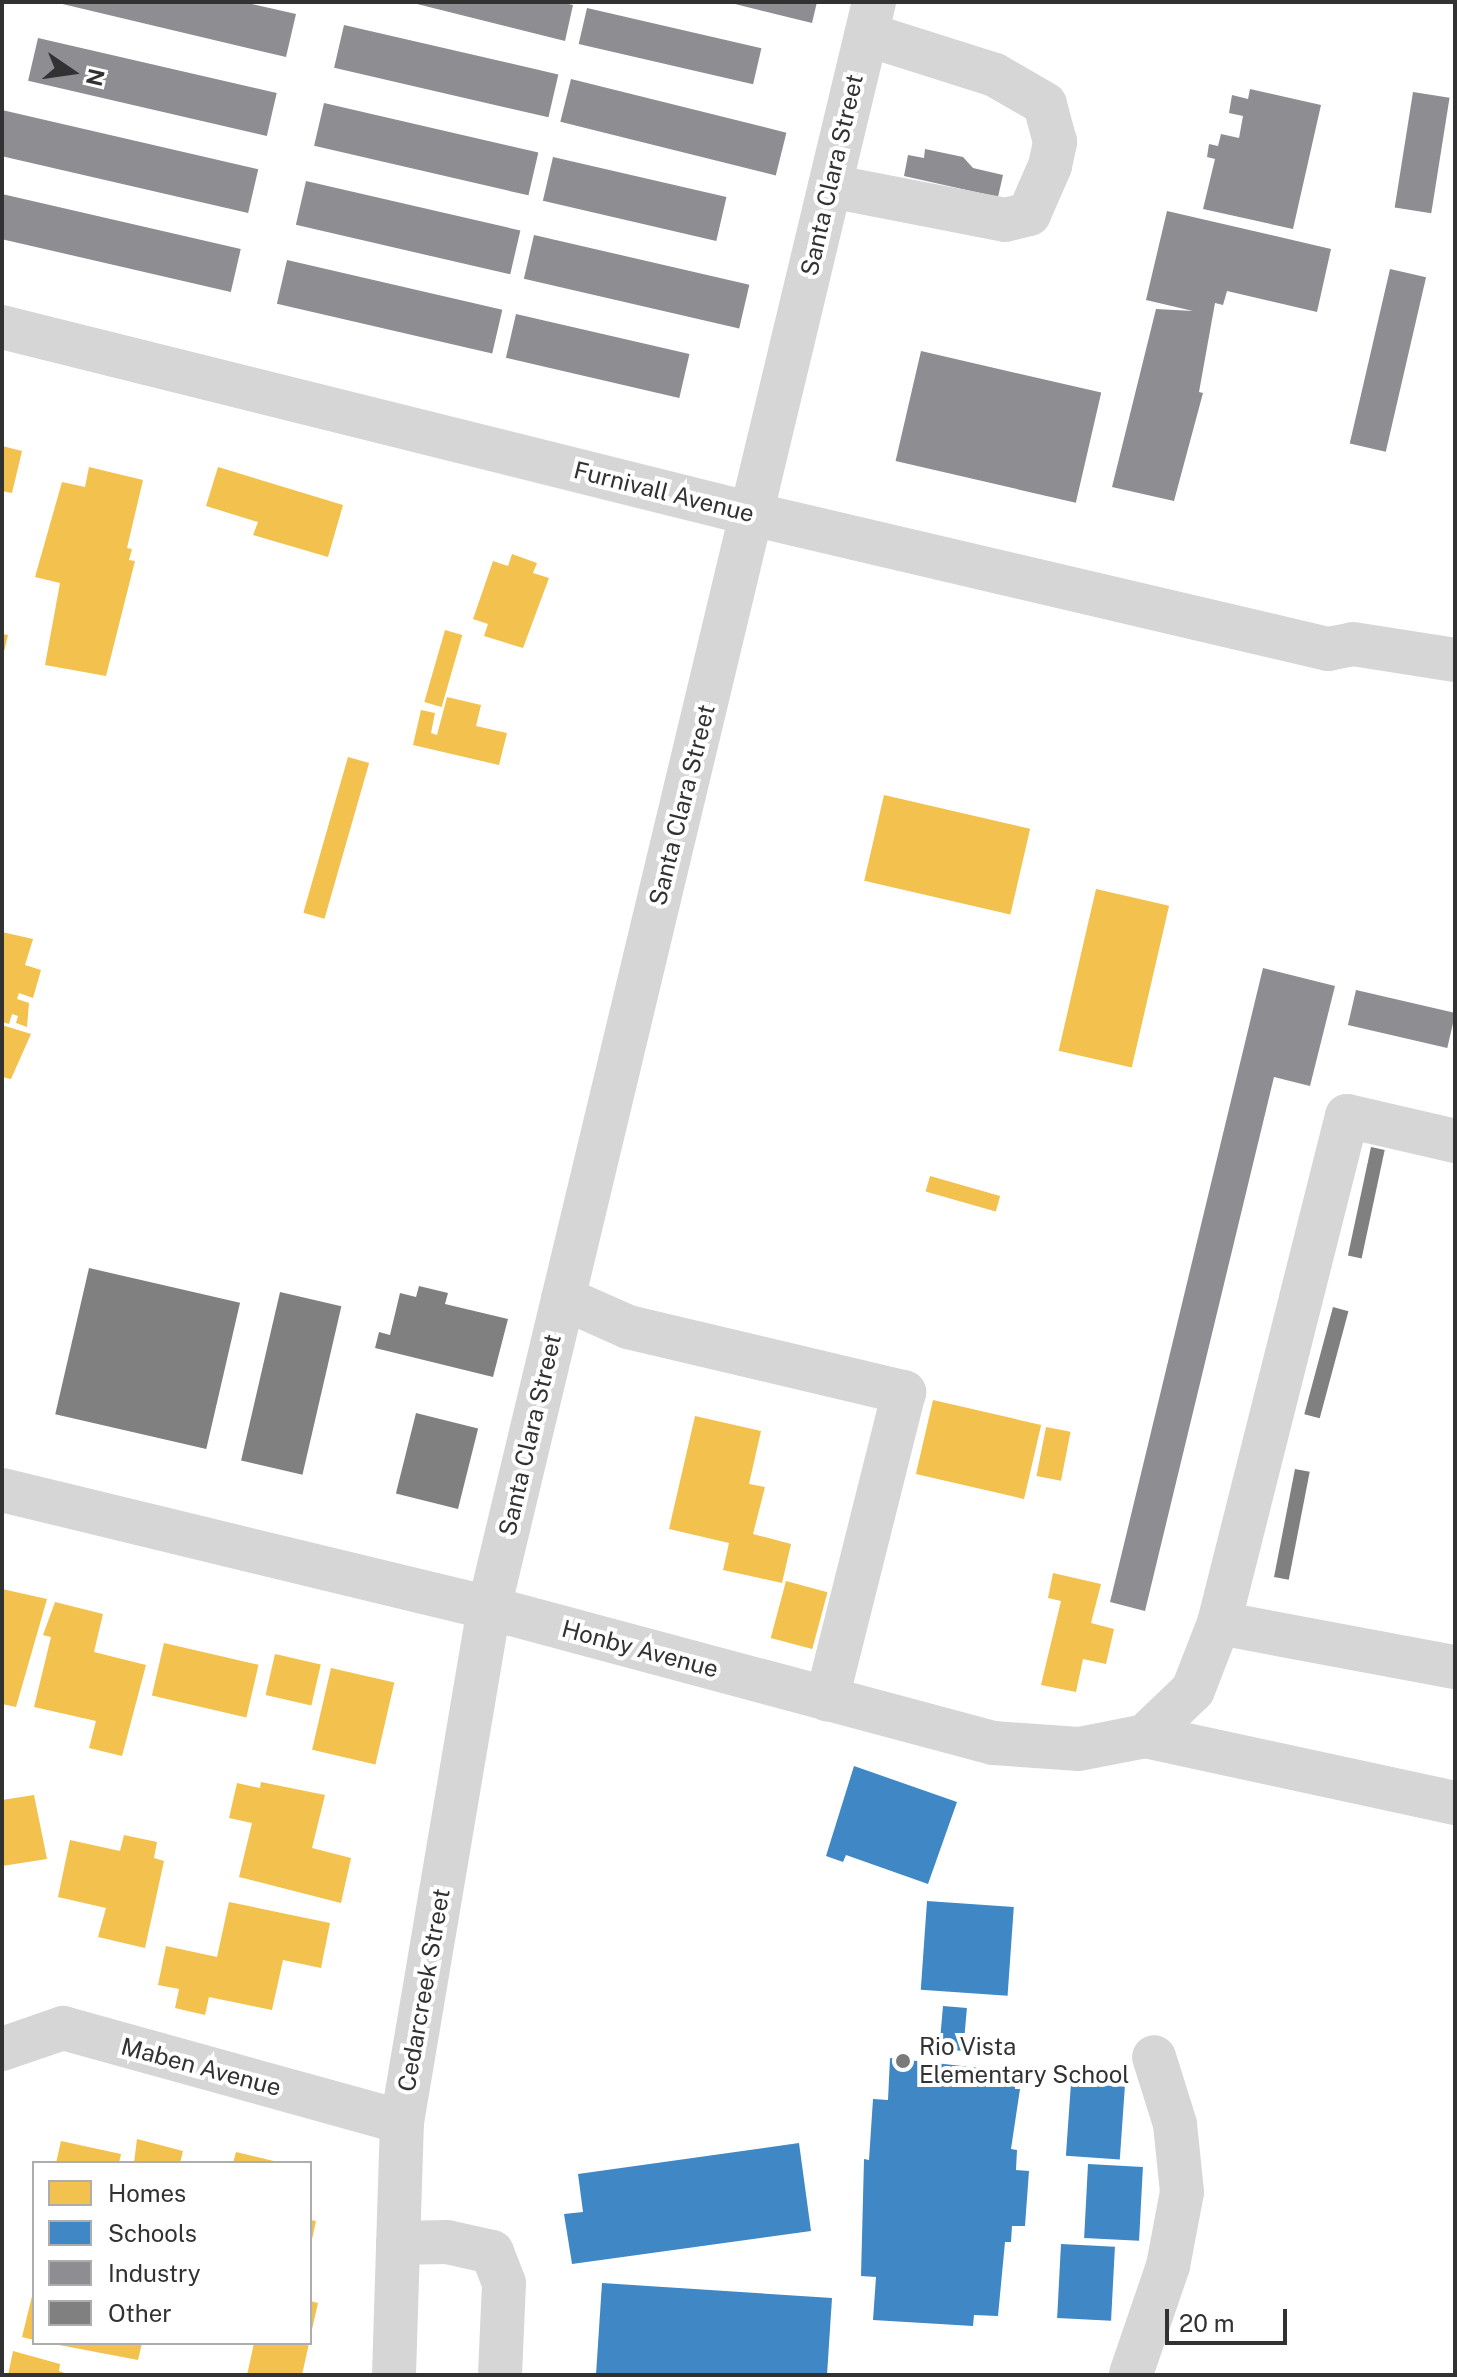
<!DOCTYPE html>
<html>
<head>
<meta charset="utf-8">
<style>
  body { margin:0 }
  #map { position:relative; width:1457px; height:2377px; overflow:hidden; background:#fff; font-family:"Public Sans",sans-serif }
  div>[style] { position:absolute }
  .homes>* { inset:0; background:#f2c14e; transform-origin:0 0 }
  .schools>* { inset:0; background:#3f88c5; transform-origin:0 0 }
  .industry>* { inset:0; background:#8d8d92; transform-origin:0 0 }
  .building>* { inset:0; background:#808080; transform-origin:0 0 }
  .minor>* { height:44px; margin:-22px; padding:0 22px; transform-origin:22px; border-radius:22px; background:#d6d6d6 }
  .dots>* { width:22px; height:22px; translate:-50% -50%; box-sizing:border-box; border:4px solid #fff; border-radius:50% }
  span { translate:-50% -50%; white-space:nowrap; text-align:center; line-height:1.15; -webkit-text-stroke:8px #fff; paint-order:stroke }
  .street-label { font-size:24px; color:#323232 }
  .poi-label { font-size:24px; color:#323232 }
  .left { translate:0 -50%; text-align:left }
  .frame { position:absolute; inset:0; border:4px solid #323232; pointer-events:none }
  .legend { position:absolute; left:32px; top:2161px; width:280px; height:184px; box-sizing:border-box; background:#fff; border:2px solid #adadad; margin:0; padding:10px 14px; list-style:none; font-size:24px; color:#323232 }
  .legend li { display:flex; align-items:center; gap:16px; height:40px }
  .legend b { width:40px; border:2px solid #adadad }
  .north { position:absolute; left:32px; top:32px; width:80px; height:80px; -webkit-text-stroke:6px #fff; paint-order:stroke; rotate:103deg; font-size:22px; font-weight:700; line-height:32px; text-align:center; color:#323232 }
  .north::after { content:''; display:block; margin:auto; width:28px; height:36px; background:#323232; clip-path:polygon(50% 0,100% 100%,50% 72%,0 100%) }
  .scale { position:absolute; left:1165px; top:2309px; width:122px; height:36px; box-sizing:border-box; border:4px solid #323232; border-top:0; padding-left:10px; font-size:24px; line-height:28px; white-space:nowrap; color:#323232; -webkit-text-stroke:6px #fff; paint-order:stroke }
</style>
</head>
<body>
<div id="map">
  <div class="homes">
    <i style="clip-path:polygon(2px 446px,22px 451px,12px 493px,2px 491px)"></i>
    <i style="clip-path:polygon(89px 467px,143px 480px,127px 548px,132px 549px,129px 560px,135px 561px,106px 676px,45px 665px,60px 583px,35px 577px,62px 482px,85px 487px)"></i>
    <i style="clip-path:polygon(218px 467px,343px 505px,328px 557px,253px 535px,258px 522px,206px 506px)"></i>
    <i style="clip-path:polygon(512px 554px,537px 563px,533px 573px,549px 578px,523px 648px,484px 636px,488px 624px,473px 619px,493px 561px,508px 566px)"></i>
    <i style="left:445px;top:630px;width:18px;height:75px;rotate:16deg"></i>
    <i style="clip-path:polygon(2px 634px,8px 635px,3px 656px,2px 656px)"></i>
    <i style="clip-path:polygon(447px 697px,481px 705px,476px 726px,507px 733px,499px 765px,413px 745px,421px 710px,435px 713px,431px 733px,437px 735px)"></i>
    <i style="left:348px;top:757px;width:22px;height:162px;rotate:16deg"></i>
    <i style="left:884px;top:795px;width:150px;height:88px;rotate:13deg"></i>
    <i style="left:1096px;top:889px;width:75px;height:166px;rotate:13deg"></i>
    <i style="clip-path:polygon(2px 932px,33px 939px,25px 965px,41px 970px,33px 998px,19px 993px,17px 999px,29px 1003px,27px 1027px,16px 1023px,18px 1016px,12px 1014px,9px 1024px,2px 1022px)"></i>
    <i style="clip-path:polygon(2px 1025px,31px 1034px,11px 1079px,2px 1077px)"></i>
    <i style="left:930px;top:1176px;width:73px;height:16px;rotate:16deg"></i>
    <i style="left:933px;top:1400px;width:111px;height:76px;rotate:13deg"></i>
    <i style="clip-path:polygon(695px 1416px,761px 1431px,749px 1484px,765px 1487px,753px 1534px,791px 1544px,782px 1583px,723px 1570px,729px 1543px,669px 1529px)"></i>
    <i style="left:1046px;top:1427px;width:25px;height:50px;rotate:11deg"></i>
    <i style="clip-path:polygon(1053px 1573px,1101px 1584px,1091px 1623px,1114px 1629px,1106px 1664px,1083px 1659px,1076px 1692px,1041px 1685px,1061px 1601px,1048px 1598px)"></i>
    <i style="left:786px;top:1581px;width:43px;height:59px;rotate:15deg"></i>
    <i style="clip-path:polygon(2px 1589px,47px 1599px,16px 1707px,2px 1704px)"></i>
    <i style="clip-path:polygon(55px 1602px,103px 1614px,94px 1652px,146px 1665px,122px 1756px,89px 1748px,96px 1721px,34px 1707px,51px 1637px,43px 1635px)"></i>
    <i style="left:164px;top:1643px;width:97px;height:54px;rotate:13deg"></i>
    <i style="left:275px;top:1654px;width:47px;height:42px;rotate:13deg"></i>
    <i style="left:331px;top:1668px;width:65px;height:84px;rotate:13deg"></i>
    <i style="clip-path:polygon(261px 1782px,325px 1795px,312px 1848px,351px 1858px,341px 1903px,239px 1877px,252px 1823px,229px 1818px,237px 1783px,260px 1788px)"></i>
    <i style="clip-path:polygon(34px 1795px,47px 1859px,2px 1866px,2px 1800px)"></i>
    <i style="clip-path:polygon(124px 1835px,157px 1842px,154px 1858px,164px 1861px,145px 1948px,98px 1937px,106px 1908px,58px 1897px,70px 1840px,120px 1851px)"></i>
    <i style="clip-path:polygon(229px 1902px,330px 1923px,321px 1968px,283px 1960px,272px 2010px,209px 1997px,205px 2015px,175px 2008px,179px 1989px,158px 1985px,166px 1946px,217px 1957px)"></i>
    <i style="clip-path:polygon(137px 2139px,183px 2151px,180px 2163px,134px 2163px)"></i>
    <i style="clip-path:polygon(61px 2141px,121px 2154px,119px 2163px,56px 2163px)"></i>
    <i style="clip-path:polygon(236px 2152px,278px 2162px,278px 2163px,233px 2163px)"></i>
    <i style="clip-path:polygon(310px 2220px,316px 2221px,311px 2244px,310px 2244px)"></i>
    <i style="clip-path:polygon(33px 2292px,34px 2293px,34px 2340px,22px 2337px)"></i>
    <i style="clip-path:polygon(310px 2301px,318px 2303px,311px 2334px,310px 2334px)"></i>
    <i style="clip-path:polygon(142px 2343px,138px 2360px,54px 2344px,54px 2343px)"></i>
    <i style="clip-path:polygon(254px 2343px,309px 2343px,302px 2375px,247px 2375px)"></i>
    <i style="clip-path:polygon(13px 2351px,60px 2364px,59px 2371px,70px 2375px,8px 2375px)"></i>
  </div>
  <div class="schools">
    <i style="clip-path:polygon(854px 1766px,957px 1802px,928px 1884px,846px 1855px,843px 1862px,826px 1856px)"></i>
    <i style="left:927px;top:1901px;width:87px;height:89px;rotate:4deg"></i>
    <i style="left:943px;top:2006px;width:24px;height:43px;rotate:5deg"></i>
    <i style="clip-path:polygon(890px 2058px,1016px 2072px,1015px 2089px,1020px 2089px,1011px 2149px,1017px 2150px,1016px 2170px,1029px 2171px,1025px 2226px,1012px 2226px,1011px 2242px,1005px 2242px,998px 2316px,974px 2315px,973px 2326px,873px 2320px,876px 2277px,861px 2276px,864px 2159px,869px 2160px,873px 2099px,888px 2100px)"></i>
    <i style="left:1071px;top:2083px;width:54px;height:73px;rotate:4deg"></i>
    <i style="clip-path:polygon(799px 2143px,811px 2231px,572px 2264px,564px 2214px,583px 2212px,578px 2174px)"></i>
    <i style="left:1088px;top:2164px;width:55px;height:74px;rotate:3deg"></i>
    <i style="left:1061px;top:2244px;width:54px;height:74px;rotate:3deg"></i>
    <i style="clip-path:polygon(602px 2283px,832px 2298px,827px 2375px,596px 2375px)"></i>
  </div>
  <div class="industry">
    <i style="clip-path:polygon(54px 2px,243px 2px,296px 14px,286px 57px)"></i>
    <i style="clip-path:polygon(409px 2px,560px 2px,573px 5px,565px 41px)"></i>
    <i style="clip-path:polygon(727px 2px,817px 2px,812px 23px)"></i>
    <i style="left:587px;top:8px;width:179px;height:37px;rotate:13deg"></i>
    <i style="left:344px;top:25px;width:220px;height:44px;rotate:13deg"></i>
    <i style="left:38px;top:38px;width:245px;height:44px;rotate:13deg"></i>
    <i style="left:571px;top:79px;width:222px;height:44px;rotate:14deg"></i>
    <i style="clip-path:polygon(1250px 89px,1321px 105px,1293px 229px,1203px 209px,1215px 159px,1207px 157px,1209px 144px,1218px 146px,1221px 134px,1239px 138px,1243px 116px,1229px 113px,1232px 95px,1248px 99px)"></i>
    <i style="left:1413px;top:92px;width:37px;height:117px;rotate:9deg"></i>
    <i style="left:324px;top:103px;width:220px;height:44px;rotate:13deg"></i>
    <i style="left:2px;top:110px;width:263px;height:45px;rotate:13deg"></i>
    <i style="clip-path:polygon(925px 149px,963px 157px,973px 168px,1003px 175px,998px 197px,904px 176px,908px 155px,924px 158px)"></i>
    <i style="left:553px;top:157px;width:178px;height:45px;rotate:13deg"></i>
    <i style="left:306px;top:181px;width:220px;height:45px;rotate:13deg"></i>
    <i style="left:2px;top:194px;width:245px;height:44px;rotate:13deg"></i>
    <i style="clip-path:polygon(1167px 211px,1331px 249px,1317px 312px,1227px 291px,1223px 305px,1215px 303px,1199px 392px,1203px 393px,1174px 501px,1112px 487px,1156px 309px,1193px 311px,1146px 300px)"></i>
    <i style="left:534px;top:235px;width:221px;height:45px;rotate:13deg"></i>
    <i style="left:287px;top:260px;width:221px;height:45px;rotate:13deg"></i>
    <i style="left:1390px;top:269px;width:37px;height:179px;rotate:13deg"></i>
    <i style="left:516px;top:314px;width:178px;height:45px;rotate:13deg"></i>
    <i style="left:921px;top:351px;width:185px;height:113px;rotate:13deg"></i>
    <i style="clip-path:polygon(1263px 968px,1335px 986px,1310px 1086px,1274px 1077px,1145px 1611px,1110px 1602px)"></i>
    <i style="left:1356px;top:990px;width:102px;height:36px;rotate:13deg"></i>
  </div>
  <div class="building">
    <i style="left:1371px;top:1147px;width:14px;height:111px;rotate:12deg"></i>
    <i style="left:89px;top:1268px;width:155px;height:150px;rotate:13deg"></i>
    <i style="clip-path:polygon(419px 1286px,448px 1293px,445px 1304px,508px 1319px,493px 1377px,375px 1348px,379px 1332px,390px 1335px,400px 1293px,416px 1297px)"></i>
    <i style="left:280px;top:1292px;width:63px;height:173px;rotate:13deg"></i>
    <i style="left:1333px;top:1307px;width:16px;height:111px;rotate:15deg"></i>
    <i style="left:416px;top:1413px;width:64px;height:83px;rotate:14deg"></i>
    <i style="left:1295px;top:1469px;width:15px;height:110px;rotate:11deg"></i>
  </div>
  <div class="minor">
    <i style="left:830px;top:186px;width:178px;rotate:11deg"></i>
    <i style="left:1005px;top:220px;width:25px;rotate:-14deg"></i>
    <i style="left:1029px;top:214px;width:52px;rotate:-66.4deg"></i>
    <i style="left:1050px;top:166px;width:25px;rotate:-78deg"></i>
    <i style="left:1055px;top:142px;width:39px;rotate:-105deg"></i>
    <i style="left:1045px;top:104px;width:58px;rotate:-149.9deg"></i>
    <i style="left:995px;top:75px;width:135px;rotate:-162.4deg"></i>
    <i style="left:2px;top:327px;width:773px;rotate:14deg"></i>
    <i style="left:752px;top:514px;width:592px;rotate:13.19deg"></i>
    <i style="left:1328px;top:649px;width:25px;rotate:-11deg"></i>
    <i style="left:1353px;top:644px;width:103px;rotate:8.9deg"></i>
    <i style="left:563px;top:1298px;width:71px;rotate:24deg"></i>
    <i style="left:628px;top:1327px;width:284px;rotate:13.3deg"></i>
    <i style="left:904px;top:1392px;width:317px;rotate:104.1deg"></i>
    <i style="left:2px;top:1490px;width:501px;rotate:13.62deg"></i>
    <i style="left:489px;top:1608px;width:522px;rotate:15deg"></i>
    <i style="left:993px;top:1743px;width:86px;rotate:4deg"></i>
    <i style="left:1079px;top:1749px;width:67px;rotate:-11.1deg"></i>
    <i style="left:1145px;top:1736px;width:66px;rotate:-43.8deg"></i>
    <i style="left:1193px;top:1690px;width:72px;rotate:-68.8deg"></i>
    <i style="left:1219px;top:1623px;width:523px;rotate:-75.83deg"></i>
    <i style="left:1347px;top:1116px;width:111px;rotate:13deg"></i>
    <i style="left:1219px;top:1623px;width:240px;rotate:10.6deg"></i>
    <i style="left:1145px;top:1736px;width:317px;rotate:12.2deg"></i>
    <i style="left:2px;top:2049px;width:65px;rotate:-19deg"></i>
    <i style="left:63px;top:2028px;width:352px;rotate:15.5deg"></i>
    <i style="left:398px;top:2243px;width:49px;rotate:-1.2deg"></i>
    <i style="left:447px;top:2242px;width:46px;rotate:12.5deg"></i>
    <i style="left:492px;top:2252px;width:33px;rotate:69deg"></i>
    <i style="left:504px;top:2283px;width:92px;rotate:92.5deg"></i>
    <i style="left:1131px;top:2374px;width:114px;rotate:-71.1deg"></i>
    <i style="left:1168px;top:2266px;width:75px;rotate:-79.3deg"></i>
    <i style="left:1182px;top:2192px;width:68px;rotate:-95.9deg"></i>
    <i style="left:1175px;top:2124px;width:70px;rotate:-107.4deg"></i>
    <i style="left:394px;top:2375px;width:253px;rotate:-88.2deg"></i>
    <i style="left:402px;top:2122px;width:521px;rotate:-80.39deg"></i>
    <i style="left:489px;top:1608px;width:1652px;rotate:-76.52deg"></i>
  </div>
  <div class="dots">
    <i style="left:903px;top:2061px;background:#7a7a7a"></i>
  </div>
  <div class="street-label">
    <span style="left:832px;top:175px;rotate:-77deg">Santa Clara Street</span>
    <span style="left:664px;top:492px;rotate:14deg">Furnivall Avenue</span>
    <span style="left:682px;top:805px;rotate:-76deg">Santa Clara Street</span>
    <span style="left:530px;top:1435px;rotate:-77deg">Santa Clara Street</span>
    <span style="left:640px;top:1649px;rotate:15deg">Honby Avenue</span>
    <span style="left:424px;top:1990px;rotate:-80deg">Cedarcreek Street</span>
    <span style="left:201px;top:2067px;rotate:15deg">Maben Avenue</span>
  </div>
  <div class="poi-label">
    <span class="left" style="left:919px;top:2061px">Rio Vista<br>Elementary School</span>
  </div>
  <div class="frame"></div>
  <ul class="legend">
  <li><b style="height:22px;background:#f2c14e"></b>Homes</li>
  <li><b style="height:22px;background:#3f88c5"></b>Schools</li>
  <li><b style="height:22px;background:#8d8d92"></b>Industry</li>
  <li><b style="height:22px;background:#808080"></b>Other</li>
  </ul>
  <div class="north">N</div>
  <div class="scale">20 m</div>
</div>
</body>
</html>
